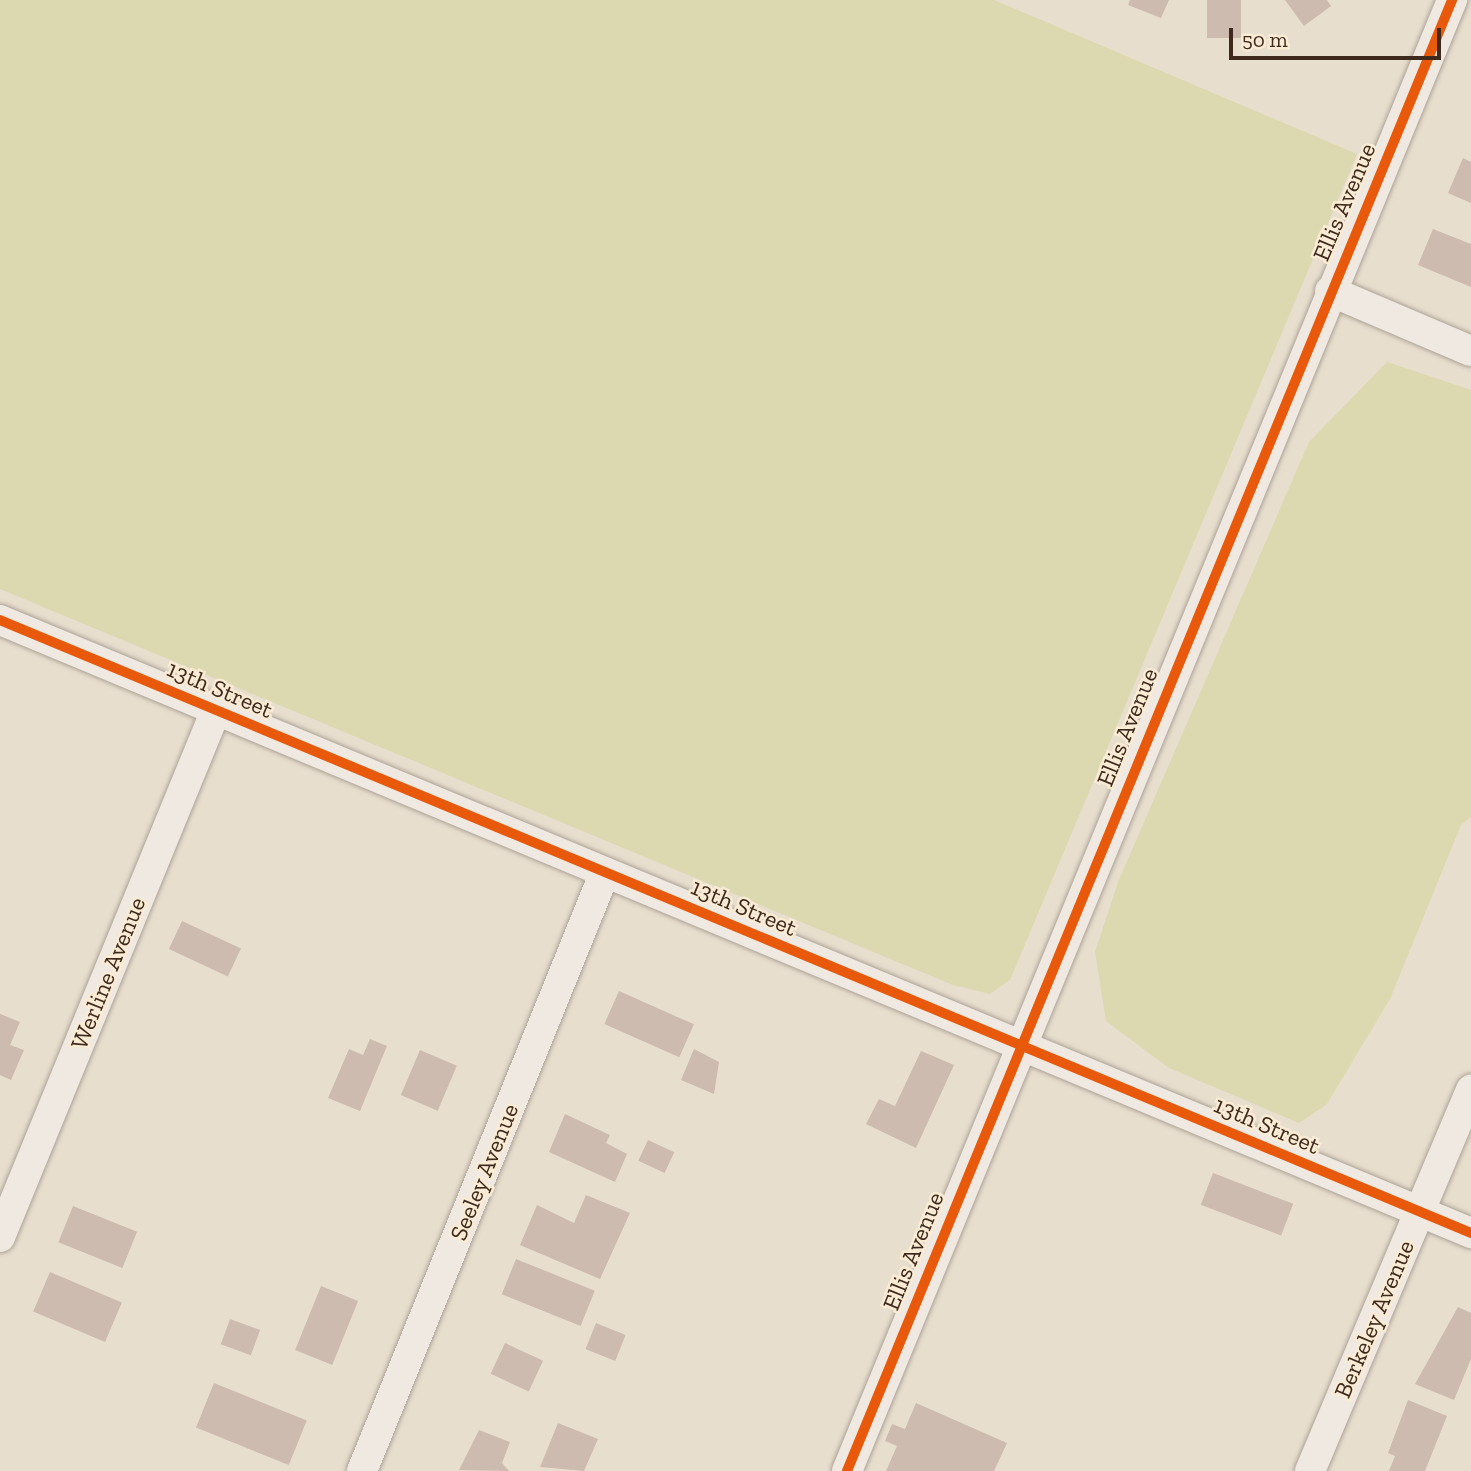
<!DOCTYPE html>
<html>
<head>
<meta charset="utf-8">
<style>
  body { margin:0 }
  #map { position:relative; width:1471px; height:1471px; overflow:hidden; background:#e8dece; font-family:"Zilla Slab",serif }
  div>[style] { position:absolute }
  .green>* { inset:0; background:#dcd8af }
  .building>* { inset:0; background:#ccbbae; transform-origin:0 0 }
  .roads { filter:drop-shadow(0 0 2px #ada397) drop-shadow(0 0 2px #ada397) }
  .minor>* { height:30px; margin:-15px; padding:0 15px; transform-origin:15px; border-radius:15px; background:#efe9e1 }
  .cycleway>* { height:10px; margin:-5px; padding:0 5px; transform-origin:5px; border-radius:5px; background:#e8590c }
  span { translate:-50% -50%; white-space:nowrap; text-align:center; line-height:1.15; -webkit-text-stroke:5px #f9ebd4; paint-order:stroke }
  .street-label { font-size:24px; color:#3e2a1d }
  .scale { position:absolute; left:1229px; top:28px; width:212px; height:32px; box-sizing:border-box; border:4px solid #3e2a1d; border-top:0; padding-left:9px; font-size:21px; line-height:24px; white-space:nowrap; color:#3e2a1d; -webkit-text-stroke:5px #f9ebd4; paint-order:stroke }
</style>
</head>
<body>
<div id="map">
  <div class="green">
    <i style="clip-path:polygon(0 0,994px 0,1357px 154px,1010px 980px,990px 994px,953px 985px,0 589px)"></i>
    <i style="clip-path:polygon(1387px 362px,1471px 390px,1471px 817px,1461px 825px,1390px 999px,1327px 1104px,1299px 1123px,1169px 1068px,1106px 1021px,1095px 952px,1118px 882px,1309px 442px)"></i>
  </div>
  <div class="building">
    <i style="clip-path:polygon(1130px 0,1169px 0,1161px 18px,1128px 5px)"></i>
    <i style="left:1207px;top:0;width:34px;height:38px"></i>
    <i style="clip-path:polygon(1285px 0,1327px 0,1331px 6px,1304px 26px)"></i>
    <i style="clip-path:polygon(1463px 158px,1471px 162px,1471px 203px,1448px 193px)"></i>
    <i style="clip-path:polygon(1433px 229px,1471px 244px,1471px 287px,1418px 265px)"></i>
    <i style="left:182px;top:921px;width:65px;height:31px;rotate:25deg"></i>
    <i style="left:619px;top:991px;width:82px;height:36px;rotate:24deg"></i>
    <i style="clip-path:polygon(0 1014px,20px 1022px,10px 1045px,24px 1050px,11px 1080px,0 1075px)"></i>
    <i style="clip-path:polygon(370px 1039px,387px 1046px,360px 1111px,328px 1098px,349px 1049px,363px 1055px)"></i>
    <i style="clip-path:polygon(694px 1049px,719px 1062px,714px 1094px,681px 1080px)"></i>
    <i style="left:420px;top:1050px;width:40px;height:49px;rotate:23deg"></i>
    <i style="clip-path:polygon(921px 1051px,954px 1065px,916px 1148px,866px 1124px,879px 1099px,895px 1106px)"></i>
    <i style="clip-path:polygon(565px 1114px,610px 1135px,606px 1143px,627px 1154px,615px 1182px,549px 1152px)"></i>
    <i style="left:648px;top:1140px;width:29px;height:23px;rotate:25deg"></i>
    <i style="left:1213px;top:1173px;width:86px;height:34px;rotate:21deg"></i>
    <i style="clip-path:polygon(586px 1195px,630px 1213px,600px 1279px,520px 1245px,537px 1205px,574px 1223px)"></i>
    <i style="left:73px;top:1206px;width:69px;height:39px;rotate:22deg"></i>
    <i style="left:516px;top:1259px;width:85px;height:38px;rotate:22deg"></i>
    <i style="left:50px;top:1272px;width:78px;height:43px;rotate:23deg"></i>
    <i style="left:321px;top:1286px;width:40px;height:69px;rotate:22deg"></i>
    <i style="clip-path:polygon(1458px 1307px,1471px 1313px,1471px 1359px,1454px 1400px,1415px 1384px)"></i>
    <i style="left:230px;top:1319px;width:32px;height:27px;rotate:20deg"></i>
    <i style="left:596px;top:1323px;width:32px;height:28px;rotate:22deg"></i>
    <i style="left:505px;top:1343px;width:42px;height:34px;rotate:25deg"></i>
    <i style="left:214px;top:1383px;width:100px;height:48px;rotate:22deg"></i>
    <i style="clip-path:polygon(1408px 1400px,1447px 1416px,1425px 1471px,1389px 1471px,1395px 1456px,1388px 1453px)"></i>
    <i style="clip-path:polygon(916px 1403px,1007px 1443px,994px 1471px,886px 1471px,897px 1446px,885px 1441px,892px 1424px,905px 1429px)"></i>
    <i style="clip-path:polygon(558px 1423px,598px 1439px,584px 1471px,540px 1467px)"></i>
    <i style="clip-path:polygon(479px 1430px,510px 1442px,502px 1463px,509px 1471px,459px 1470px)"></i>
  </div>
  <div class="roads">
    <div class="minor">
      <i style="left:1330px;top:291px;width:153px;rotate:23.1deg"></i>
      <i style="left:0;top:620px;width:1594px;rotate:22.62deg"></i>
      <i style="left:0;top:1237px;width:570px;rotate:-67.71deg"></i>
      <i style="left:362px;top:1471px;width:646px;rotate:-67.92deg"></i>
      <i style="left:847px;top:1471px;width:1591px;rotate:-67.64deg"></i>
      <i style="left:1310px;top:1471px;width:414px;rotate:-67.1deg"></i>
    </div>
  </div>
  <div class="cycleway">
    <i style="left:0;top:620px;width:1594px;rotate:22.62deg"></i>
    <i style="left:847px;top:1471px;width:1591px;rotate:-67.64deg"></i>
  </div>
  <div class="street-label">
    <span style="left:1344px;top:202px;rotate:-67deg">Ellis Avenue</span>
    <span style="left:220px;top:689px;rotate:23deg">13th Street</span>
    <span style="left:1127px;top:727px;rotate:-68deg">Ellis Avenue</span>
    <span style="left:744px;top:907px;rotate:23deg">13th Street</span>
    <span style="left:108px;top:973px;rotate:-68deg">Werline Avenue</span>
    <span style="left:1267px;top:1125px;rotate:23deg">13th Street</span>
    <span style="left:484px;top:1172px;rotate:-68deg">Seeley Avenue</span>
    <span style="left:913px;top:1251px;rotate:-68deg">Ellis Avenue</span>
    <span style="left:1374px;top:1319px;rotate:-67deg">Berkeley Avenue</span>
  </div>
  <div class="scale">50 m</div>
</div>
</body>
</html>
